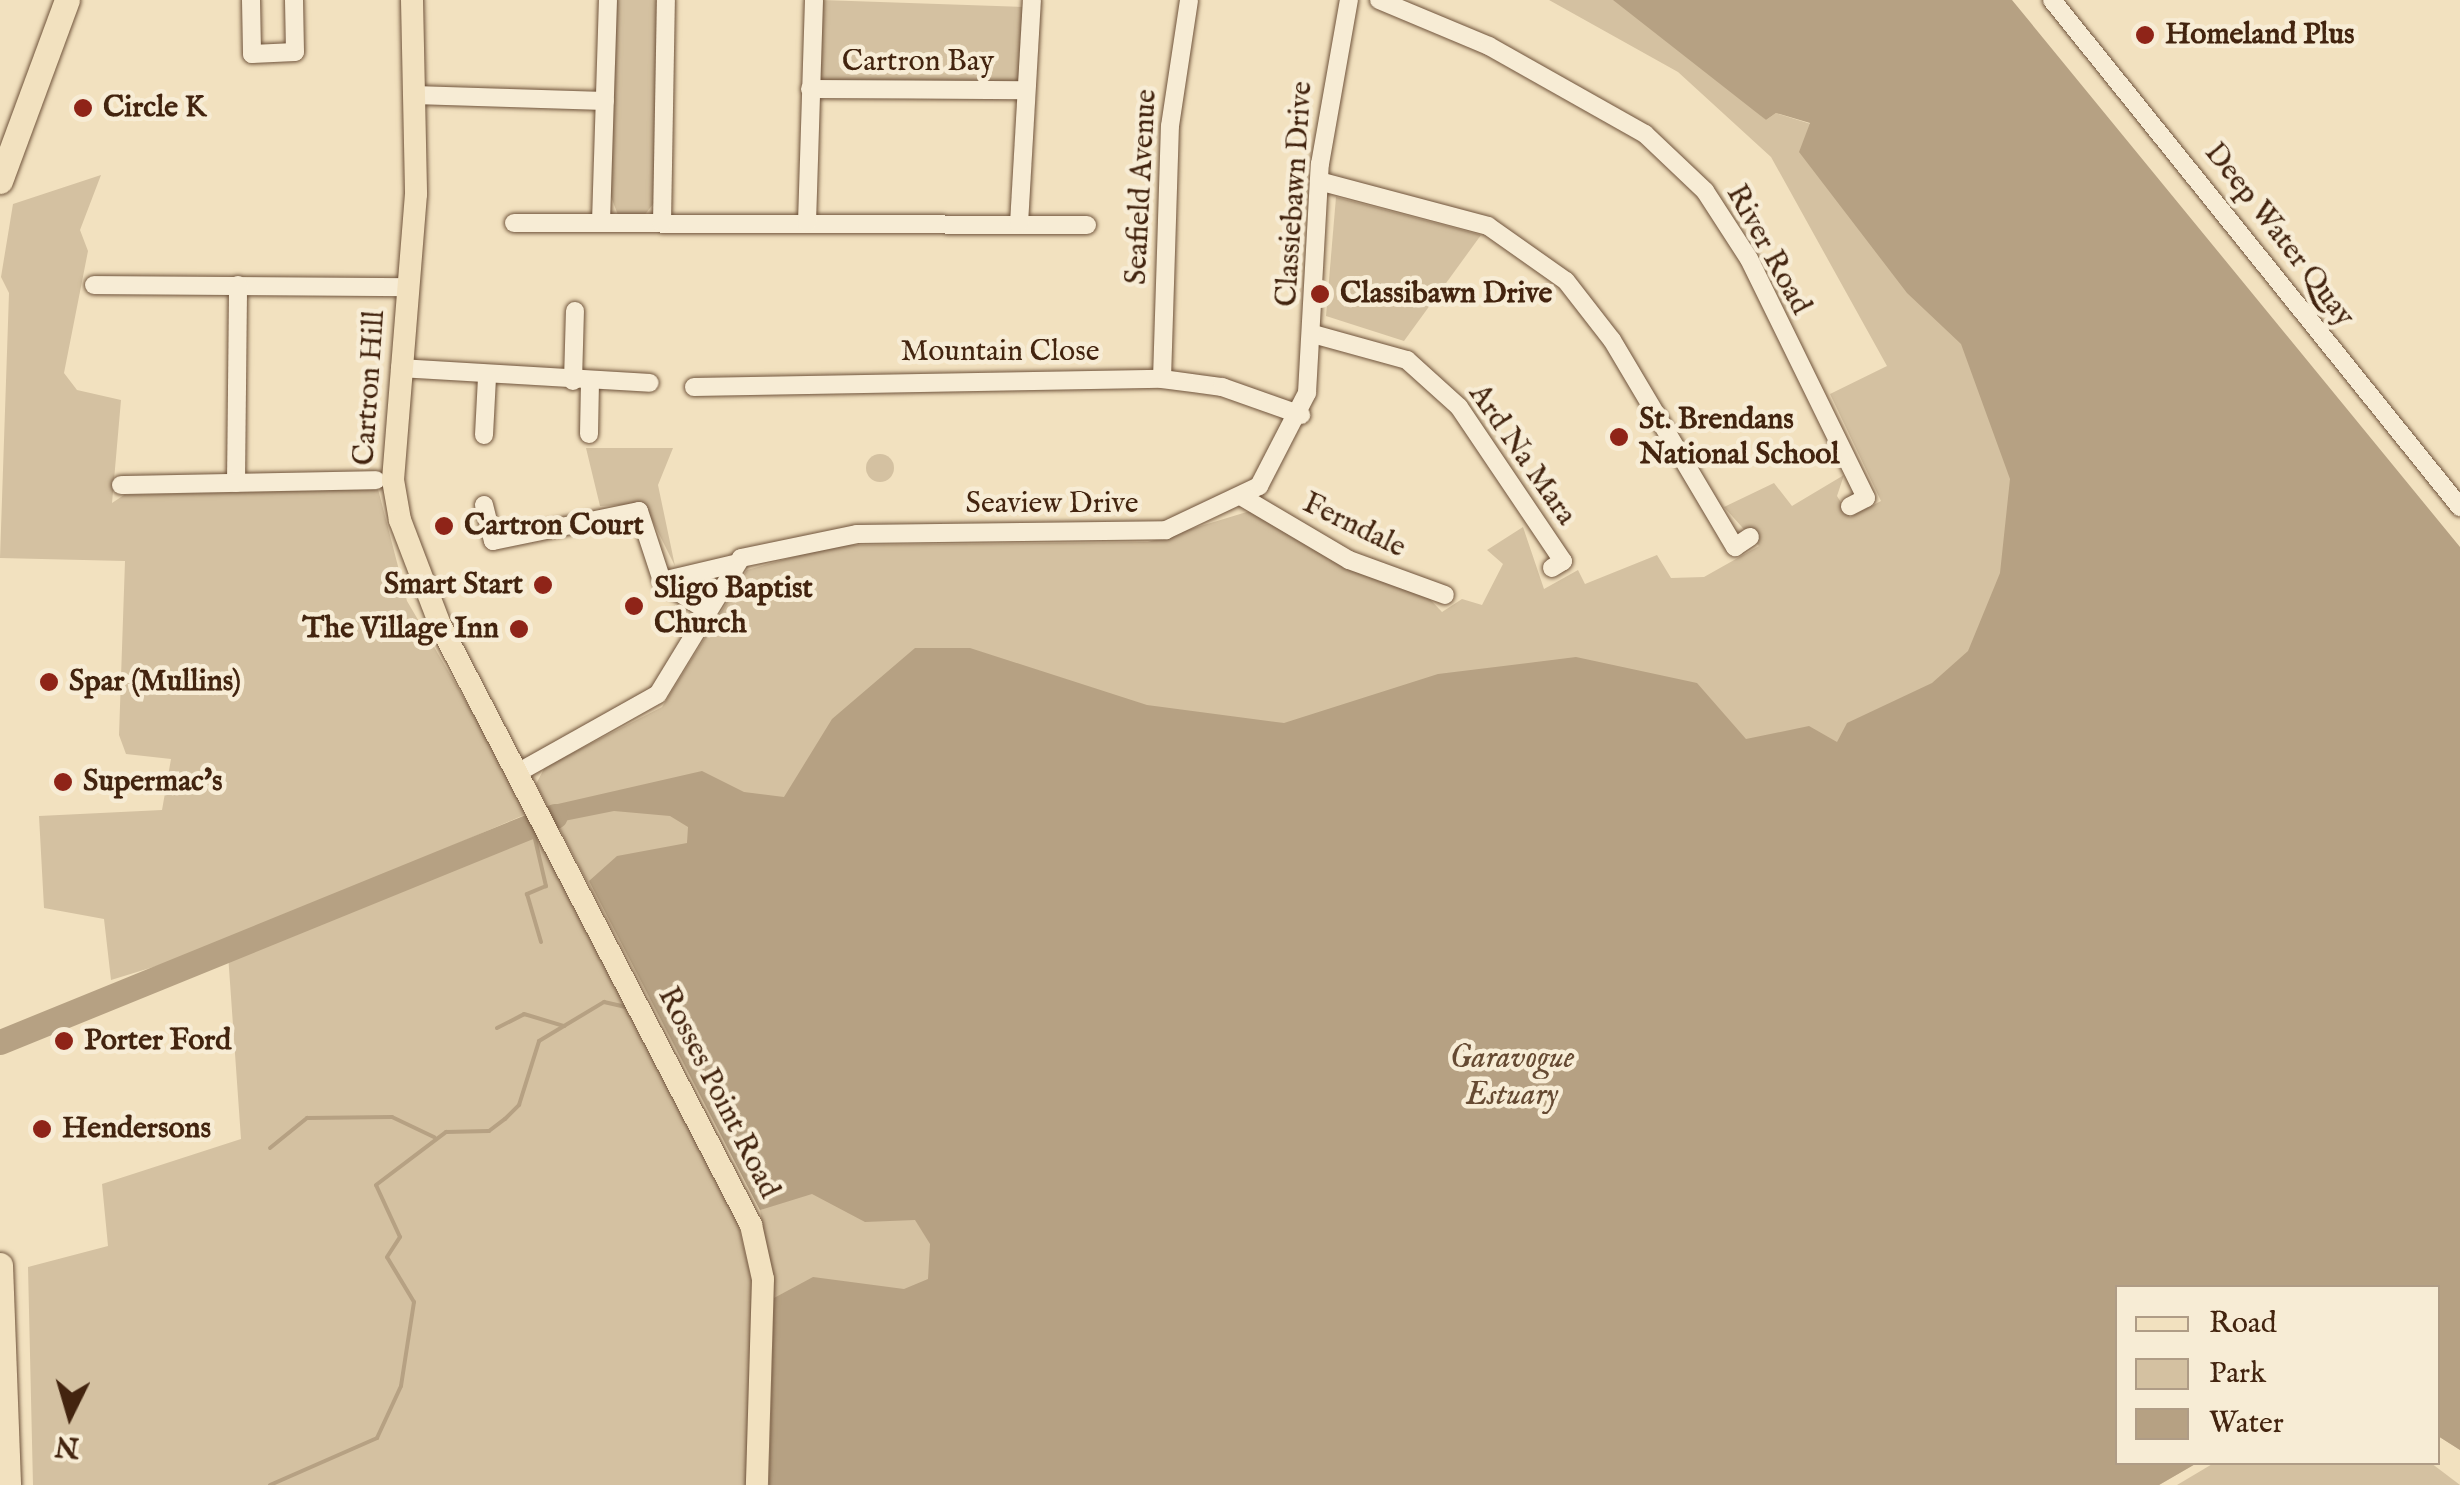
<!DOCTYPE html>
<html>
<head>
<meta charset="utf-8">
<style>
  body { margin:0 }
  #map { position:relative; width:2460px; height:1485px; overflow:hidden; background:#f2e1bf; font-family:"IM FELL English",serif }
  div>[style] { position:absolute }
  .green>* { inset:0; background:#d4c1a1; transform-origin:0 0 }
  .round { border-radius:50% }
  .water>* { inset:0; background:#b6a183 }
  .stream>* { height:4px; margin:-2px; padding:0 2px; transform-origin:2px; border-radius:2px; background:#b6a183 }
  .river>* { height:25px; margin:-12.5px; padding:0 12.5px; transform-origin:12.5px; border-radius:12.5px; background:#b6a183 }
  .roads { filter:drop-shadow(0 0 2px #6f533b) drop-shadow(0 0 2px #6f533b) }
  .minor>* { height:18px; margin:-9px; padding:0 9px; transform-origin:9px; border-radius:9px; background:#f7ecd5 }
  .major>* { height:22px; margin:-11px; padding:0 11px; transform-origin:11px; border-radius:11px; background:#f2e1bf }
  .highway>* { height:25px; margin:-12.5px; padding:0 12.5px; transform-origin:12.5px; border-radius:12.5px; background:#f2e1bf }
  .dots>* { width:28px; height:28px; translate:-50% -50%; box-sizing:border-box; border:5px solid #f7ecd5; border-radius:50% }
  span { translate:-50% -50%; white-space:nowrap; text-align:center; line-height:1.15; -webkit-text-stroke:9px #f7ecd5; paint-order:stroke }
  .poi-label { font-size:30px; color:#43240f; font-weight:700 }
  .left { translate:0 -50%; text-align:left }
  .right { translate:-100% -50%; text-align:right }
  .street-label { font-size:30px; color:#43240f }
  .water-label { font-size:32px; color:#664a32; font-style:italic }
  .legend { position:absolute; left:2115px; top:1285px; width:325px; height:180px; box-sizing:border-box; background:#f7ecd5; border:2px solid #af9c86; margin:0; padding:12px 18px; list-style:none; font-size:30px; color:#43240f }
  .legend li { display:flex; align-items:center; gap:20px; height:50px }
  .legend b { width:50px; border:2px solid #af9c86 }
  .north { position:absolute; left:20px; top:1365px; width:100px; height:100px; -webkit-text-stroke:8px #f7ecd5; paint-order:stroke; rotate:185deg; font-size:28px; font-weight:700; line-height:40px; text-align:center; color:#43240f }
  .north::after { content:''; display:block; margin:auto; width:35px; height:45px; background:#43240f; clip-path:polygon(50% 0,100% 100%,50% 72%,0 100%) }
</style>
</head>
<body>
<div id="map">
  <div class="green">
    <i style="clip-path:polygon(617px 0,661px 0,657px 199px,643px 217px,618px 215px,610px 194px)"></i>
    <i style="left:822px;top:0;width:202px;height:84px;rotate:2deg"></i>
    <i style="clip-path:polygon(1549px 0,1628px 0,1766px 120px,1776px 113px,1811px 124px,2428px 867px,2460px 1450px,2438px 1436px,2438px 1288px,2118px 1288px,2118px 1462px,2197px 1463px,2159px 1485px,769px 1485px,774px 1286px,760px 1210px,536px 784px,545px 767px,662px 707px,747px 570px,836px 545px,1148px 542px,1250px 511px,1424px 593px,1442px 612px,1462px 599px,1482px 605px,1503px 564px,1487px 550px,1523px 527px,1544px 589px,1578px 570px,1585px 584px,1657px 555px,1671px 578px,1704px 577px,1759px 546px,1724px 507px,1774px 483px,1792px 506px,1844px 475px,1837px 496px,1850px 517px,1881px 501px,1830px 394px,1887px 366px,1771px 157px,1678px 72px)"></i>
    <i style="clip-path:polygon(101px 175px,80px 230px,88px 251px,64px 373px,77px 390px,121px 400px,112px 503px,124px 495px,378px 489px,407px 601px,531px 812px,212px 949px,111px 980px,104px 919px,44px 908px,39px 816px,162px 810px,171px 759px,126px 754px,119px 735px,125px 561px,0 558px,9px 293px,1px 277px,13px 204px)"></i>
    <i style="clip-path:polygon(1336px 197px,1481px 235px,1404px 341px,1326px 316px)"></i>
    <i style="clip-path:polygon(586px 448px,673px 448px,658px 485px,675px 566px,644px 504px,600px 506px)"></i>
    <i class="round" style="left:866px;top:454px;width:28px;height:28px"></i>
    <i style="clip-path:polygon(540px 827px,733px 1202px,753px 1287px,749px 1485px,33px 1485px,28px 1267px,108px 1246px,102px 1184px,241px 1139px,228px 954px,378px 885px)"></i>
    <i style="clip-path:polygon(2214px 1463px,2431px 1463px,2460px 1485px,2177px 1485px)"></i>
  </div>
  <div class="water">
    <i style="clip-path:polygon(1613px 0,2012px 0,2460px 547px,2460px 1450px,2438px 1436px,2438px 1288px,2118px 1288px,2118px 1462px,2197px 1463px,2159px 1485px,769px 1485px,774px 1298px,813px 1277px,904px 1289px,928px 1279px,930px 1244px,915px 1220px,865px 1222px,812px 1194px,760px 1210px,589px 881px,617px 856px,687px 843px,688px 827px,670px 816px,614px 811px,559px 822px,549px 806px,702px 771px,744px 792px,784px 797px,832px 719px,915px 648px,970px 648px,1147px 705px,1284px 723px,1438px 674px,1576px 657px,1697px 683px,1746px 739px,1809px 726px,1837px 742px,1847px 723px,1932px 683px,1968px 651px,2000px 573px,2010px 479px,1961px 344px,1907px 293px,1799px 152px,1810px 123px,1776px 113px,1766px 120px)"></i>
  </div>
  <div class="stream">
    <i style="left:532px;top:826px;width:62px;rotate:76.9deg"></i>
    <i style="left:546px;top:886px;width:21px;rotate:157deg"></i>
    <i style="left:527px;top:894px;width:50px;rotate:73.7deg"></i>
    <i style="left:497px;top:1028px;width:30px;rotate:-27deg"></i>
    <i style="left:524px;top:1014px;width:42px;rotate:16.7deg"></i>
    <i style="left:270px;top:1148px;width:48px;rotate:-39deg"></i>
    <i style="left:307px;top:1118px;width:85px;rotate:-0.7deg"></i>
    <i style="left:392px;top:1117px;width:47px;rotate:25.5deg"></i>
    <i style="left:270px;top:1485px;width:117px;rotate:-23.7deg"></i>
    <i style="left:377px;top:1438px;width:57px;rotate:-65.2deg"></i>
    <i style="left:401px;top:1386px;width:85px;rotate:-81.2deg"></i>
    <i style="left:414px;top:1302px;width:52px;rotate:-121deg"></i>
    <i style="left:387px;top:1257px;width:24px;rotate:-57deg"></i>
    <i style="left:400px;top:1237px;width:57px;rotate:-114.8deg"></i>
    <i style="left:376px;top:1185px;width:88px;rotate:-37.1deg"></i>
    <i style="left:446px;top:1132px;width:43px;rotate:-1.3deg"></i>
    <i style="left:489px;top:1131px;width:20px;rotate:-37deg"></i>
    <i style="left:505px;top:1119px;width:20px;rotate:-45deg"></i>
    <i style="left:519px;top:1105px;width:67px;rotate:-72.6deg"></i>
    <i style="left:539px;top:1041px;width:76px;rotate:-31deg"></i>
    <i style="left:604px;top:1002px;width:27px;rotate:13deg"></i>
  </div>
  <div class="river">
    <i style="left:0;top:1042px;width:599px;rotate:-22.16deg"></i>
  </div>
  <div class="roads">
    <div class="minor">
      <i style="left:251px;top:0;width:54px;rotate:88.9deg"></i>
      <i style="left:252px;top:54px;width:43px;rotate:-2.7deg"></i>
      <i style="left:295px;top:52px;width:52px;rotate:-91.1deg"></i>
      <i style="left:1379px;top:0;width:119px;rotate:22.7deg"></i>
      <i style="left:1489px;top:46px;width:179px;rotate:29.4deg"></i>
      <i style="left:1645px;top:134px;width:83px;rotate:43.5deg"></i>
      <i style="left:1705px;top:191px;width:81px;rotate:57.1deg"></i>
      <i style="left:1749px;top:259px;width:266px;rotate:63.9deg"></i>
      <i style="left:1866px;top:498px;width:18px;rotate:153deg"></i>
      <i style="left:2052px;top:0;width:651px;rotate:51.18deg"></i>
      <i style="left:810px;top:89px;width:216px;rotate:0.3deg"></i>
      <i style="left:414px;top:95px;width:191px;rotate:1.8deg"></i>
      <i style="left:1319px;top:181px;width:175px;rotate:14.9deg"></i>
      <i style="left:1488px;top:226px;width:95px;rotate:35.2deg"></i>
      <i style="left:1566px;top:281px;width:75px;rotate:52.1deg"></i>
      <i style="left:1612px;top:340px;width:241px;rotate:59.3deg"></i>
      <i style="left:1735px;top:547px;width:18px;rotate:-34deg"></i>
      <i style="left:601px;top:222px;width:222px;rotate:-88.2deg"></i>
      <i style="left:514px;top:223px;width:573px;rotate:0.2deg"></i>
      <i style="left:662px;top:223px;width:223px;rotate:-89deg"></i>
      <i style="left:807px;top:223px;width:223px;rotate:-88.2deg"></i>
      <i style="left:1019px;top:224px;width:224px;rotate:-86.7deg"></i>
      <i style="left:94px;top:285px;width:313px;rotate:0.4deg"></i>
      <i style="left:1313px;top:334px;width:98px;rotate:15.5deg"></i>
      <i style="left:1407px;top:360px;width:70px;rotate:42.1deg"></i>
      <i style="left:1459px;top:407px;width:186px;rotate:56deg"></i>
      <i style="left:1563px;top:561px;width:13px;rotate:148deg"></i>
      <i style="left:400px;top:368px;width:250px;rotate:3.4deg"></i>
      <i style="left:1162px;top:379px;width:253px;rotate:-88.2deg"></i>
      <i style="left:1170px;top:126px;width:127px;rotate:-81.4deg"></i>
      <i style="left:573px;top:381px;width:70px;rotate:-88.4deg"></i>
      <i style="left:694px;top:387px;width:468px;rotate:-1deg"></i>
      <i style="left:1162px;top:379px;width:61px;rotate:7.6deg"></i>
      <i style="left:1222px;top:387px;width:84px;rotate:19.5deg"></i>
      <i style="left:589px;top:434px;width:53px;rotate:-88.9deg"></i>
      <i style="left:484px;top:435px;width:58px;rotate:-87deg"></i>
      <i style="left:236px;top:483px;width:198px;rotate:-89.4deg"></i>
      <i style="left:121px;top:485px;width:255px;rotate:-1.1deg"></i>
      <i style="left:1244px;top:498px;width:122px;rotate:30.6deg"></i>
      <i style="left:1349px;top:560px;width:102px;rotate:20deg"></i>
      <i style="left:484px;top:505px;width:37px;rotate:76deg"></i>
      <i style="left:493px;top:541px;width:149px;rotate:-11.6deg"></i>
      <i style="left:639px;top:511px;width:74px;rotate:71.8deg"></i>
      <i style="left:662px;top:581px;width:54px;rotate:33.7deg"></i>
      <i style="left:662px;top:581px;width:74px;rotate:-13.3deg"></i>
      <i style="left:519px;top:772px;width:159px;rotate:-29.3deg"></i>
      <i style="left:658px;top:694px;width:159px;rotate:-58.6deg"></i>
      <i style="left:741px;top:558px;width:118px;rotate:-11.7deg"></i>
      <i style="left:857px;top:534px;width:309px;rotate:-0.7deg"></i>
      <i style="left:1166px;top:530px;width:103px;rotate:-25.3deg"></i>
      <i style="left:1259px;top:486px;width:105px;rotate:-62.7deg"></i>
      <i style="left:1307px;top:393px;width:229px;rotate:-86.8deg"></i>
      <i style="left:1320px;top:164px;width:167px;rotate:-80deg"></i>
    </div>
    <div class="major">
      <i style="left:412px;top:0;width:194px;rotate:88.8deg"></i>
      <i style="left:416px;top:194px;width:287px;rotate:94.6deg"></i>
      <i style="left:393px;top:480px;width:41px;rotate:80.1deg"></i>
      <i style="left:400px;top:520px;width:112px;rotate:69.1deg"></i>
      <i style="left:440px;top:625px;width:676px;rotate:62.6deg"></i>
      <i style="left:751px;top:1225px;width:55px;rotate:77.5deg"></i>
      <i style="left:763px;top:1279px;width:206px;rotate:91.7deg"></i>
    </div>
    <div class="highway">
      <i style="left:0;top:181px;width:193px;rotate:-69.7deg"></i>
      <i style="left:0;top:1265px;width:220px;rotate:87.9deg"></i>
    </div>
  </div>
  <div class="dots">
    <i style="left:2145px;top:35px;background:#8f2418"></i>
    <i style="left:83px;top:108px;background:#8f2418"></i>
    <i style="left:1320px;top:294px;background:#8f2418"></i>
    <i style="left:1619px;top:437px;background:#8f2418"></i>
    <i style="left:444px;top:526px;background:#8f2418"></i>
    <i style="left:543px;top:585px;background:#8f2418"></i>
    <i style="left:634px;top:606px;background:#8f2418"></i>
    <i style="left:519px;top:629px;background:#8f2418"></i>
    <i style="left:49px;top:682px;background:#8f2418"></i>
    <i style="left:63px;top:782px;background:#8f2418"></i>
    <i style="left:64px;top:1041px;background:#8f2418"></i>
    <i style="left:42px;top:1129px;background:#8f2418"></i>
  </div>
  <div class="poi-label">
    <span class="left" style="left:2165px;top:35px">Homeland Plus</span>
    <span class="left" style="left:103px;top:108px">Circle K</span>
    <span class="left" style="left:1340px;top:294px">Classibawn Drive</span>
    <span class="left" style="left:1639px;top:437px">St. Brendans<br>National School</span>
    <span class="left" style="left:464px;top:526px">Cartron Court</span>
    <span class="right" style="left:523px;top:585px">Smart Start</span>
    <span class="left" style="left:654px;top:606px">Sligo Baptist<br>Church</span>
    <span class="right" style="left:499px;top:629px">The Village Inn</span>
    <span class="left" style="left:69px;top:682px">Spar (Mullins)</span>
    <span class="left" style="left:83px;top:782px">Supermac's</span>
    <span class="left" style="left:84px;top:1041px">Porter Ford</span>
    <span class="left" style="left:62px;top:1129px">Hendersons</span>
  </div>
  <div class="street-label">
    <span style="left:918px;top:62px">Cartron Bay</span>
    <span style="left:1142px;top:187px;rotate:-87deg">Seafield Avenue</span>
    <span style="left:1295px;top:194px;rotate:-86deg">Classiebawn Drive</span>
    <span style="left:2279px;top:235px;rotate:52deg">Deep Water Quay</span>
    <span style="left:1768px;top:250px;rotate:61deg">River Road</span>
    <span style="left:1000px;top:352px">Mountain Close</span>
    <span style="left:370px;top:388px;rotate:-86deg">Cartron Hill</span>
    <span style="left:1522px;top:455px;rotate:55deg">Ard Na Mara</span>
    <span style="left:1052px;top:504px">Seaview Drive</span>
    <span style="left:1354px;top:526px;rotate:26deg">Ferndale</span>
    <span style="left:718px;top:1093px;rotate:63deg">Rosses Point Road</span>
  </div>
  <div class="water-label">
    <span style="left:1512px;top:1078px">Garavogue<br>Estuary</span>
  </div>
  <ul class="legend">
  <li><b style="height:12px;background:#f2e1bf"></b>Road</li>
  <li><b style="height:28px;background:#d4c1a1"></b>Park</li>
  <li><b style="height:28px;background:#b6a183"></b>Water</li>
  </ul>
  <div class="north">N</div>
</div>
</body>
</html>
